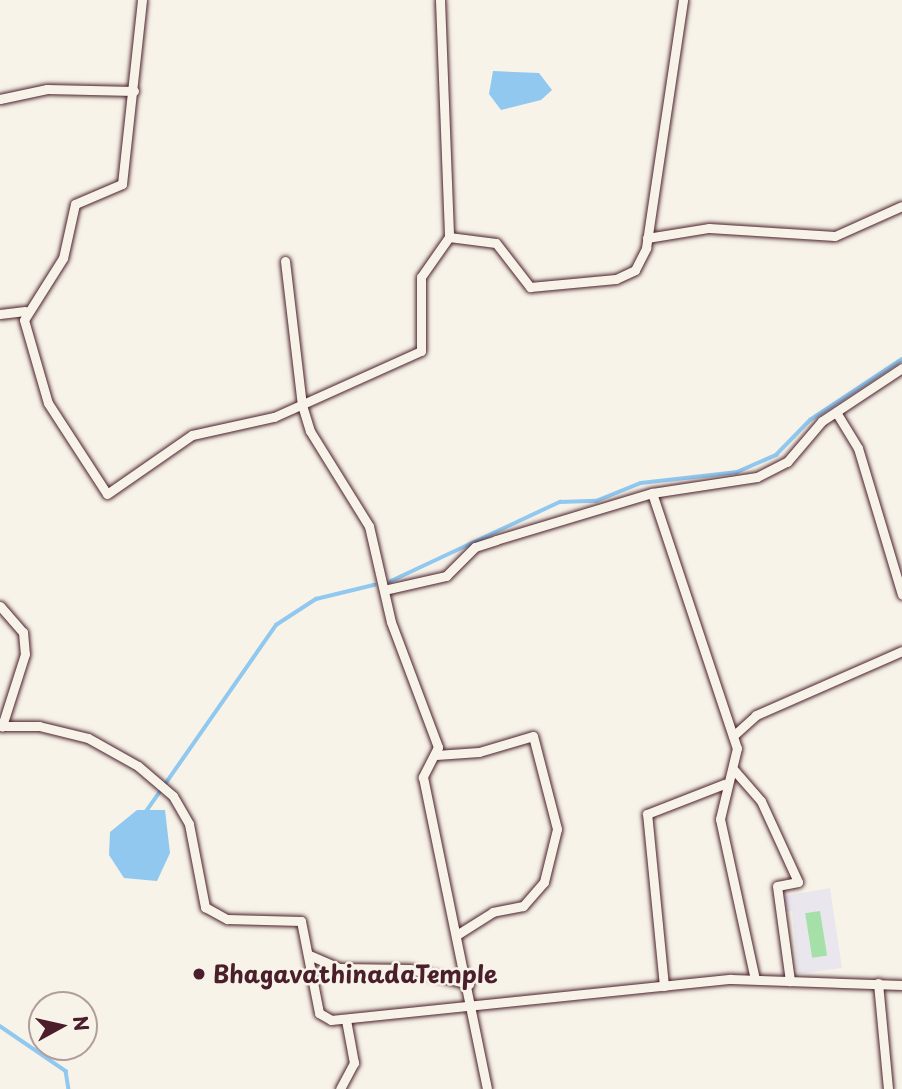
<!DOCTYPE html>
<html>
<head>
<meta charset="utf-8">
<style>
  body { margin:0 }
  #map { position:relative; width:902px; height:1089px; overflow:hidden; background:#f7f3e8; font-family:"Playpen Sans",sans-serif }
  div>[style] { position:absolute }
  .built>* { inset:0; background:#eae6ee }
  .green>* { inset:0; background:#a4e0a7; transform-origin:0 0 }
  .water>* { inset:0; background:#90c8ef }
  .stream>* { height:3.5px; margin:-1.75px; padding:0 1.75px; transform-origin:1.75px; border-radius:1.75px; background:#90c8ef }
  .roads { filter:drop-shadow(0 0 2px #4a1f2b) drop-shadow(0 0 2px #4a1f2b) }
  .minor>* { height:9px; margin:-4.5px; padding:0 4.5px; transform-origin:4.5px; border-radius:4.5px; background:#f7f3e8 }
  .dots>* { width:19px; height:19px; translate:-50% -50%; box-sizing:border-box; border:4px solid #f7f3e8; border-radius:50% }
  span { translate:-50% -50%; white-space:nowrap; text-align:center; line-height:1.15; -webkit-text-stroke:5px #f7f3e8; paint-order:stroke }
  .poi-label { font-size:24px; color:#4a1f2b; font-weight:700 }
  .left { translate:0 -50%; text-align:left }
  .north { position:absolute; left:28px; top:991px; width:70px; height:70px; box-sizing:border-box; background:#f7f3e8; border:2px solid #b29e9c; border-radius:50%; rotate:82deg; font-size:19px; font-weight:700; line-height:28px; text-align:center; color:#4a1f2b }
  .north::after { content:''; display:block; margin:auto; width:24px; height:32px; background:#4a1f2b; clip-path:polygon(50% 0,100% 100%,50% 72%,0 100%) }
</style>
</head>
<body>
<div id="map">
  <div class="built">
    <i style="clip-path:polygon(830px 888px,842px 968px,798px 974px,792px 911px,786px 912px,784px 896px)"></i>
  </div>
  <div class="green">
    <i style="left:820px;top:911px;width:45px;height:15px;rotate:81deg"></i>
  </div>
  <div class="water">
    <i style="clip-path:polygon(493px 71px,539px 73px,552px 90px,541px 100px,501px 110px,489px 94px)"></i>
    <i style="clip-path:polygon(137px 810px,165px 810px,170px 853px,157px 881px,124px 878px,109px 855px,110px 832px)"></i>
  </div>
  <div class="stream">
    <i style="left:391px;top:581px;width:187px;rotate:-25.1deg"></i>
    <i style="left:560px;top:502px;width:36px;rotate:-2deg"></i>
    <i style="left:596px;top:501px;width:48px;rotate:-21.8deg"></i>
    <i style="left:641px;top:483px;width:97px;rotate:-6.5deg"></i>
    <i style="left:737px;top:472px;width:43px;rotate:-23.6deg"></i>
    <i style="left:776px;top:455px;width:49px;rotate:-45.8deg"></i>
    <i style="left:810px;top:420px;width:110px;rotate:-33.5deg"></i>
    <i style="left:145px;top:813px;width:229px;rotate:-55.1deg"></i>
    <i style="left:276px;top:625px;width:48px;rotate:-33deg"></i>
    <i style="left:316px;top:599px;width:60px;rotate:-13.6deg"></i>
    <i style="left:0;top:1026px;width:80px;rotate:34.3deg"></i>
    <i style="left:66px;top:1071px;width:18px;rotate:81deg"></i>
  </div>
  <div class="roads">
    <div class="minor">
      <i style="left:142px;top:0;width:185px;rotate:96.2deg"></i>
      <i style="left:122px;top:184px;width:51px;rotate:156.9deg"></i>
      <i style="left:75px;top:204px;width:55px;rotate:102.5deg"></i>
      <i style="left:63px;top:258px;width:73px;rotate:122.2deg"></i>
      <i style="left:24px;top:320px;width:86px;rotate:73.9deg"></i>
      <i style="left:48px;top:403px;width:108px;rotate:57deg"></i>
      <i style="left:107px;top:494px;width:103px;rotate:-34.8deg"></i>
      <i style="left:192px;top:435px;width:84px;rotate:-12.4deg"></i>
      <i style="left:274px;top:417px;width:161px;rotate:-24.2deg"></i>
      <i style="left:421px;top:351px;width:74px;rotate:-90deg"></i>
      <i style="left:421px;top:277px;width:49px;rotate:-55deg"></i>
      <i style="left:449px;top:237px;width:47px;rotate:7.3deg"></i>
      <i style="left:496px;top:243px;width:56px;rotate:52.3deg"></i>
      <i style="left:530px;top:287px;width:86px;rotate:-5.3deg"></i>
      <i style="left:616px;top:279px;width:21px;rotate:-25deg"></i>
      <i style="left:635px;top:270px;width:25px;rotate:-63deg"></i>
      <i style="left:646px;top:248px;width:251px;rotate:-81.5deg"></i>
      <i style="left:440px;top:0;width:237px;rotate:87.8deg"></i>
      <i style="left:0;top:99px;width:48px;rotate:-12deg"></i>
      <i style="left:47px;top:89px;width:87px;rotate:1.3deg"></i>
      <i style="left:647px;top:238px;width:63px;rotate:-9.2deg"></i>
      <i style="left:709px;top:228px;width:126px;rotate:3.6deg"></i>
      <i style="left:835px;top:236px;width:73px;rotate:-24.1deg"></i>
      <i style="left:285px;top:261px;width:145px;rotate:83.3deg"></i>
      <i style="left:302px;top:405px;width:27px;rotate:73deg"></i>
      <i style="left:310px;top:431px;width:112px;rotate:58.2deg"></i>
      <i style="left:369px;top:526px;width:98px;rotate:77.1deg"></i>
      <i style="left:391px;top:622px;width:134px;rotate:69.4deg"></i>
      <i style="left:438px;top:747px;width:34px;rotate:117deg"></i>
      <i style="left:423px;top:777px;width:318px;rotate:78.4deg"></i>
      <i style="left:0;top:314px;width:25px;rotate:-7deg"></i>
      <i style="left:836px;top:412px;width:42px;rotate:58.6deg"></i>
      <i style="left:858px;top:448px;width:153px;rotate:73.3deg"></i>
      <i style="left:652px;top:493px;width:106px;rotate:-8.7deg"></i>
      <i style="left:757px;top:477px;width:34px;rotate:-27deg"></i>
      <i style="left:787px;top:462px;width:54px;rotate:-49.5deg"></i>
      <i style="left:822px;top:421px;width:96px;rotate:-33.5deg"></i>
      <i style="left:384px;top:590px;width:64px;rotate:-12.7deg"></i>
      <i style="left:446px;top:576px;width:41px;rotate:-45deg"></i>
      <i style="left:475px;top:547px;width:22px;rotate:-18deg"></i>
      <i style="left:496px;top:540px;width:163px;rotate:-16.8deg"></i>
      <i style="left:652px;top:493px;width:269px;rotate:71.6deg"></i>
      <i style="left:737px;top:748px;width:73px;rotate:103.5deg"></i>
      <i style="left:720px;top:819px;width:164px;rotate:77.7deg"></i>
      <i style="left:0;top:606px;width:35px;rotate:49deg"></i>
      <i style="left:23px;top:632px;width:22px;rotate:85deg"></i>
      <i style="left:25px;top:654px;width:76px;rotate:107.7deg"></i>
      <i style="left:0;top:726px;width:39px"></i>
      <i style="left:39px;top:726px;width:50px;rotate:13.8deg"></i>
      <i style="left:88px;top:738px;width:57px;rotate:29.2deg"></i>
      <i style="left:138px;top:766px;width:46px;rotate:40.6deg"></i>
      <i style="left:173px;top:796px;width:32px;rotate:60deg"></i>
      <i style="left:189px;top:824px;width:85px;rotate:79.1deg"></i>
      <i style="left:205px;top:907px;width:25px;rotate:29deg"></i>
      <i style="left:227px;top:919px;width:74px;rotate:1.5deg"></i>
      <i style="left:301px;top:921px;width:94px;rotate:78.9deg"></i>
      <i style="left:319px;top:1013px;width:14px;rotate:30deg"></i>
      <i style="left:331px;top:1020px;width:402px;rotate:-5.9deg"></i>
      <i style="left:731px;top:979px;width:171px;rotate:2deg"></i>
      <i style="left:733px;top:736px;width:31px;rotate:-42deg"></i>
      <i style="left:756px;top:715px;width:159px;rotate:-23.7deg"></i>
      <i style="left:436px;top:755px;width:43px;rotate:-4deg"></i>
      <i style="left:479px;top:752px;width:56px;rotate:-16.5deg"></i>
      <i style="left:533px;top:736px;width:96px;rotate:75.5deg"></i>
      <i style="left:557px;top:829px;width:55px;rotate:103.8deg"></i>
      <i style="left:544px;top:882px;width:32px;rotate:131deg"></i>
      <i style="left:523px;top:906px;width:31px;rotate:169deg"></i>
      <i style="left:493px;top:912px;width:41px;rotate:147.8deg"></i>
      <i style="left:734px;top:770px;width:41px;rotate:48.9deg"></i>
      <i style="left:761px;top:801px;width:89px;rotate:65.4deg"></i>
      <i style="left:798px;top:882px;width:21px;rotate:169deg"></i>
      <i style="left:777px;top:886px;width:96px;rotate:82.2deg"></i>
      <i style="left:309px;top:955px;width:34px;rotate:23deg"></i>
      <i style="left:340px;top:968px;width:70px;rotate:0.8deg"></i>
      <i style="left:410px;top:969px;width:61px;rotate:14.3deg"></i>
      <i style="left:878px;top:983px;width:106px;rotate:84.6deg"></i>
      <i style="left:664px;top:986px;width:173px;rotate:-95.6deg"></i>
      <i style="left:647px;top:814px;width:83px;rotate:-21.3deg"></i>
      <i style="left:340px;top:1089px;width:30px;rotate:-62deg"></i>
      <i style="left:354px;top:1063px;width:44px;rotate:-100.5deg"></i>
    </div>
  </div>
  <div class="dots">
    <i style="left:199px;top:974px;background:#4a1f2b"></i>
  </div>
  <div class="poi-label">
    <span class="left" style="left:213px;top:974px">BhagavathinadaTemple</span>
  </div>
  <div class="north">N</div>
</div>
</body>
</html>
